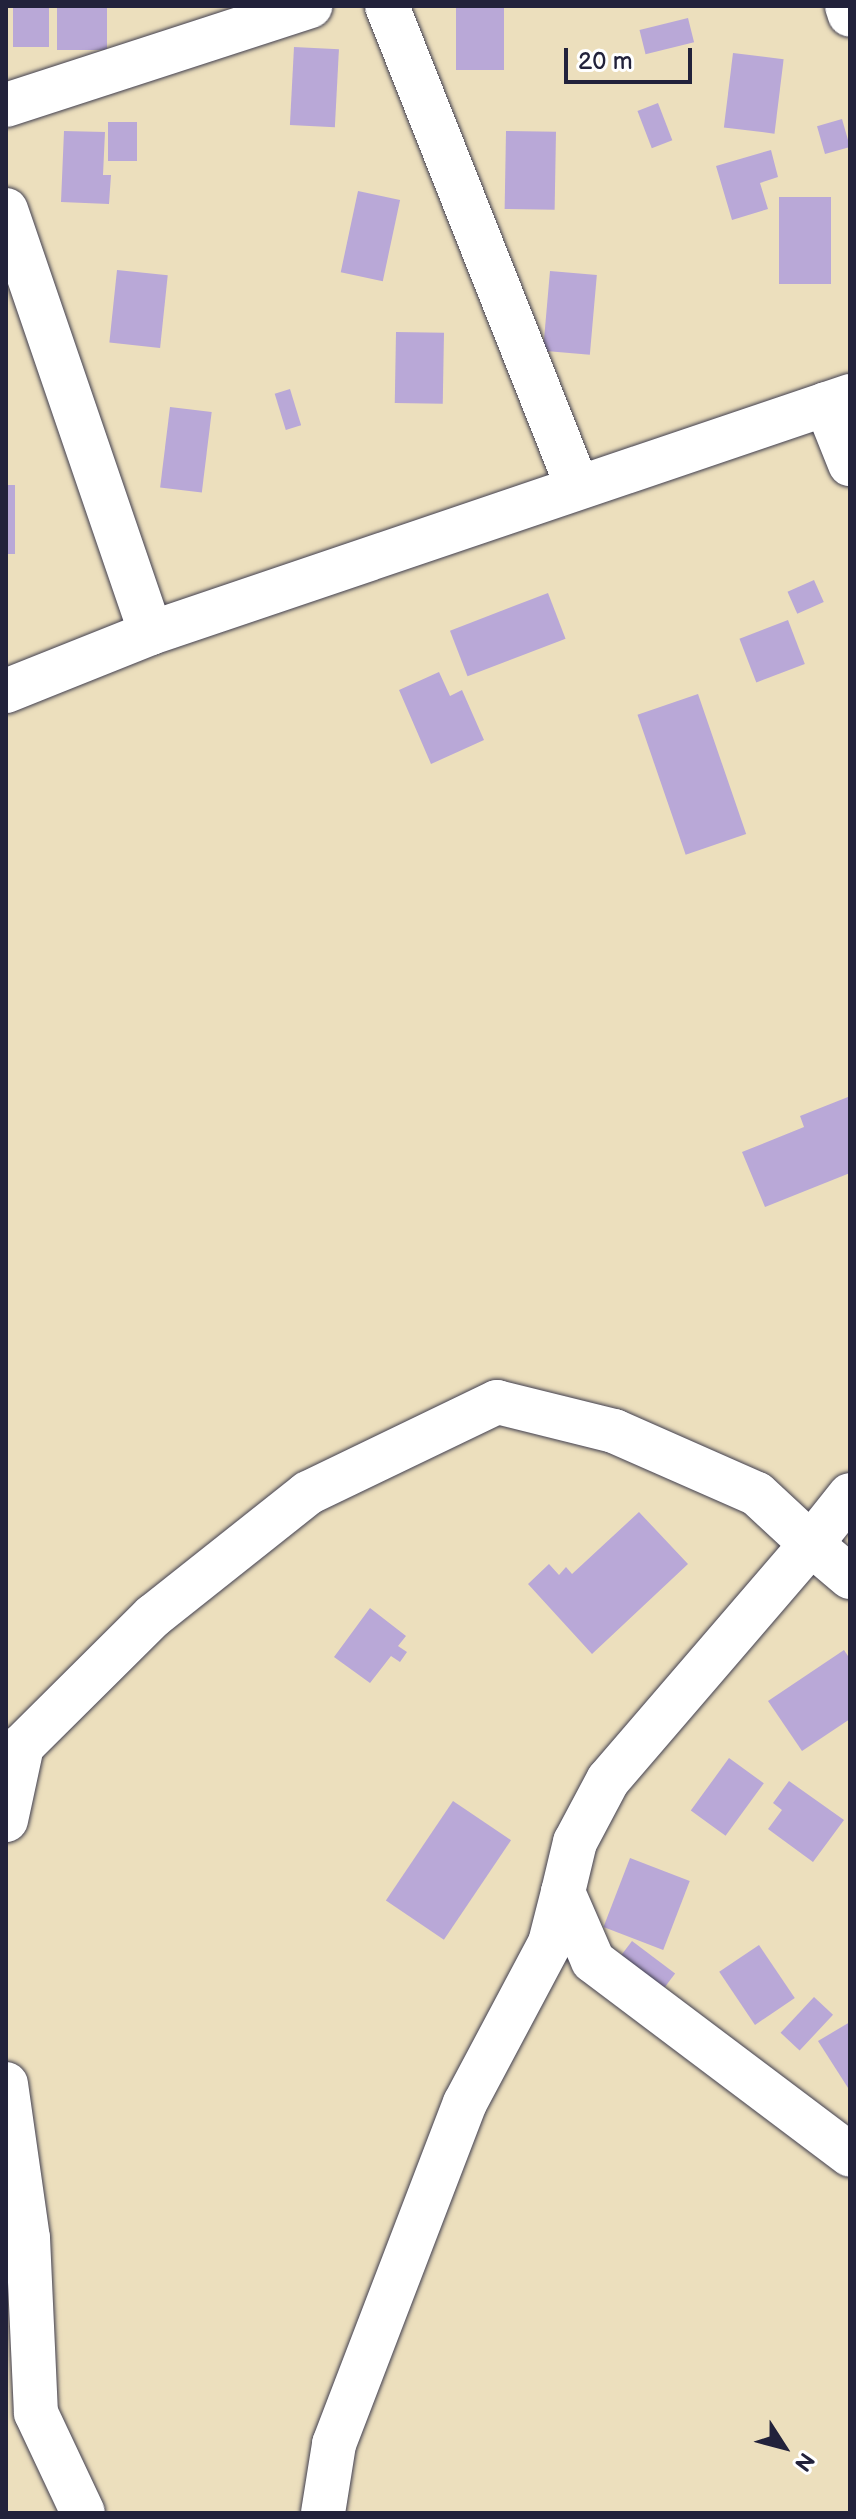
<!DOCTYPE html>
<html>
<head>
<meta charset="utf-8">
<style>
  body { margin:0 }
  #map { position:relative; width:856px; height:2519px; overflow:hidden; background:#ecdfbd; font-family:"Balsamiq Sans",sans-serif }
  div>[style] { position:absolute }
  .building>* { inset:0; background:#b9a8d7; transform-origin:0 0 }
  .roads { filter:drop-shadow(0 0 2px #403e4e) drop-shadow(0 0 2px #403e4e) }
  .minor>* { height:44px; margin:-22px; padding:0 22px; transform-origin:22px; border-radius:22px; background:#fff }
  span { translate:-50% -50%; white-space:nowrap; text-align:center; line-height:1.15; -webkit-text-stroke:6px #fff; paint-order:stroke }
  .frame { position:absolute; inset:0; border:8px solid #22223b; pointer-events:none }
  .north { position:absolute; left:744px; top:2407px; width:80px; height:80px; -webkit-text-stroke:6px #fff; paint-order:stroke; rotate:126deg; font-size:22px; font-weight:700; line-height:32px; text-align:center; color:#22223b }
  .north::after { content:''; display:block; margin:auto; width:28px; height:36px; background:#22223b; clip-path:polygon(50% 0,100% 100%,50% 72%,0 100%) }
  .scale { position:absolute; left:564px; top:48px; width:128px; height:36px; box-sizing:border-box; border:4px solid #22223b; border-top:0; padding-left:10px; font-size:24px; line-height:28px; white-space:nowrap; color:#22223b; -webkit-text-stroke:6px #fff; paint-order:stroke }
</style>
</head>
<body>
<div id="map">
  <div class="building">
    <i style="left:13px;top:6px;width:36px;height:41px"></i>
    <i style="left:57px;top:6px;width:50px;height:44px"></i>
    <i style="left:456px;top:6px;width:48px;height:64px"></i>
    <i style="left:688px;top:18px;width:25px;height:50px;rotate:76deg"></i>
    <i style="left:294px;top:47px;width:45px;height:78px;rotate:3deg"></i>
    <i style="left:733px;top:53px;width:51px;height:75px;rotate:7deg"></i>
    <i style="left:658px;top:103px;width:40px;height:22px;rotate:69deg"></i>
    <i style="left:842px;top:119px;width:29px;height:26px;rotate:74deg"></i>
    <i style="left:108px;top:122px;width:29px;height:39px"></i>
    <i style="clip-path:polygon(64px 131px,105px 132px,103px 175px,111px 175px,109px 204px,61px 202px)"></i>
    <i style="left:506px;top:131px;width:50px;height:78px;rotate:1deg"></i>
    <i style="clip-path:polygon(771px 150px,778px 177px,760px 183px,768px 209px,732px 220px,716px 166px)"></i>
    <i style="left:358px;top:191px;width:43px;height:83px;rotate:12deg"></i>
    <i style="left:779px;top:197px;width:52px;height:87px"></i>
    <i style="left:117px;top:270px;width:51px;height:73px;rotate:6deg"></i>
    <i style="left:550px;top:271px;width:47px;height:80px;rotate:5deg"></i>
    <i style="left:396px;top:332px;width:48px;height:71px;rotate:1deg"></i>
    <i style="left:290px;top:389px;width:38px;height:16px;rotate:73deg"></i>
    <i style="left:170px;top:407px;width:42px;height:81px;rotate:7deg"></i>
    <i style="left:6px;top:485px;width:9px;height:69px"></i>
    <i style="left:814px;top:580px;width:24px;height:29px;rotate:66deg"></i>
    <i style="left:548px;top:593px;width:49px;height:105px;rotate:69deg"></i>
    <i style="left:788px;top:620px;width:47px;height:52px;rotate:69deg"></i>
    <i style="clip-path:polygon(439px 672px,450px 696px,462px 690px,484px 740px,431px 764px,399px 690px)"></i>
    <i style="left:698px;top:694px;width:148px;height:64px;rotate:71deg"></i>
    <i style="clip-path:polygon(848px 1097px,850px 1173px,765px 1207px,742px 1152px,804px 1127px,800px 1116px)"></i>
    <i style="clip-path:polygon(639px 1512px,688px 1564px,592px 1654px,528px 1584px,549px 1564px,559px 1575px,566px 1567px,572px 1574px)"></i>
    <i style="clip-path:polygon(370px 1608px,406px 1636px,398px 1646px,407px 1652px,400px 1662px,391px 1656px,370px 1683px,334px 1657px)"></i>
    <i style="clip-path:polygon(844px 1650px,850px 1659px,850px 1719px,802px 1751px,768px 1701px)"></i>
    <i style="left:729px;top:1758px;width:43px;height:65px;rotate:36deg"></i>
    <i style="clip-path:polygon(789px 1781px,844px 1820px,813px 1862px,768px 1829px,782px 1810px,773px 1803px)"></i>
    <i style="left:453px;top:1801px;width:70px;height:120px;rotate:34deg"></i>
    <i style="left:630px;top:1858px;width:64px;height:74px;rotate:21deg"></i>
    <i style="left:632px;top:1941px;width:54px;height:22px;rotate:37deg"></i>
    <i style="left:759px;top:1945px;width:64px;height:48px;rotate:56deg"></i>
    <i style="left:814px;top:1997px;width:26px;height:49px;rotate:43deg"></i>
    <i style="clip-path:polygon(850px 2022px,850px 2091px,818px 2041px)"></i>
  </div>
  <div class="roads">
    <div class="minor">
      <i style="left:387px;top:6px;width:516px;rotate:68.4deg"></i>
      <i style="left:847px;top:6px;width:9px;rotate:72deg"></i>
      <i style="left:6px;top:105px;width:320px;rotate:-18deg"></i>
      <i style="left:6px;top:210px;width:447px;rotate:71.1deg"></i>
      <i style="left:826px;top:404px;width:65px;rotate:68.2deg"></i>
      <i style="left:6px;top:691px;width:156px;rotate:-21.8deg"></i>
      <i style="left:151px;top:633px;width:738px;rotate:-18.73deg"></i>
      <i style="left:850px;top:1495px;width:63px;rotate:128.5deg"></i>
      <i style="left:811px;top:1544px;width:51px;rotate:40.2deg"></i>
      <i style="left:6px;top:1820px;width:76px;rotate:-77.8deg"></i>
      <i style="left:22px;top:1746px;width:185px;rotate:-44.8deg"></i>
      <i style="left:153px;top:1616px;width:198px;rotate:-38.4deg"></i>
      <i style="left:308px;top:1493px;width:210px;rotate:-25.7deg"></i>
      <i style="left:497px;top:1402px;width:121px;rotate:13.9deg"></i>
      <i style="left:614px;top:1431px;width:156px;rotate:23.8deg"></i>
      <i style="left:757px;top:1494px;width:74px;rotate:42.8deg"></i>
      <i style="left:811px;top:1544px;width:311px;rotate:130.7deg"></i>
      <i style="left:608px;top:1780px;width:70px;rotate:118deg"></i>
      <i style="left:575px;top:1842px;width:51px;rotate:103.5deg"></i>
      <i style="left:563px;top:1892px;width:75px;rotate:66.5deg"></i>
      <i style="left:593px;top:1961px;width:322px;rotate:37deg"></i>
      <i style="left:6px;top:2084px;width:156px;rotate:81.9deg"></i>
      <i style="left:28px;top:2238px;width:175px;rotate:87.4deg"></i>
      <i style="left:36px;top:2413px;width:110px;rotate:64.8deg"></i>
      <i style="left:323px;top:2513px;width:70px;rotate:-80.9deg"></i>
      <i style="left:334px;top:2444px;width:365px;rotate:-69deg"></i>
      <i style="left:465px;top:2103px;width:181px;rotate:-62deg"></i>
      <i style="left:550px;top:1943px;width:53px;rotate:-75.7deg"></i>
    </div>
  </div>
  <div class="frame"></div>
  <div class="north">N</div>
  <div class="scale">20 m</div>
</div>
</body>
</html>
